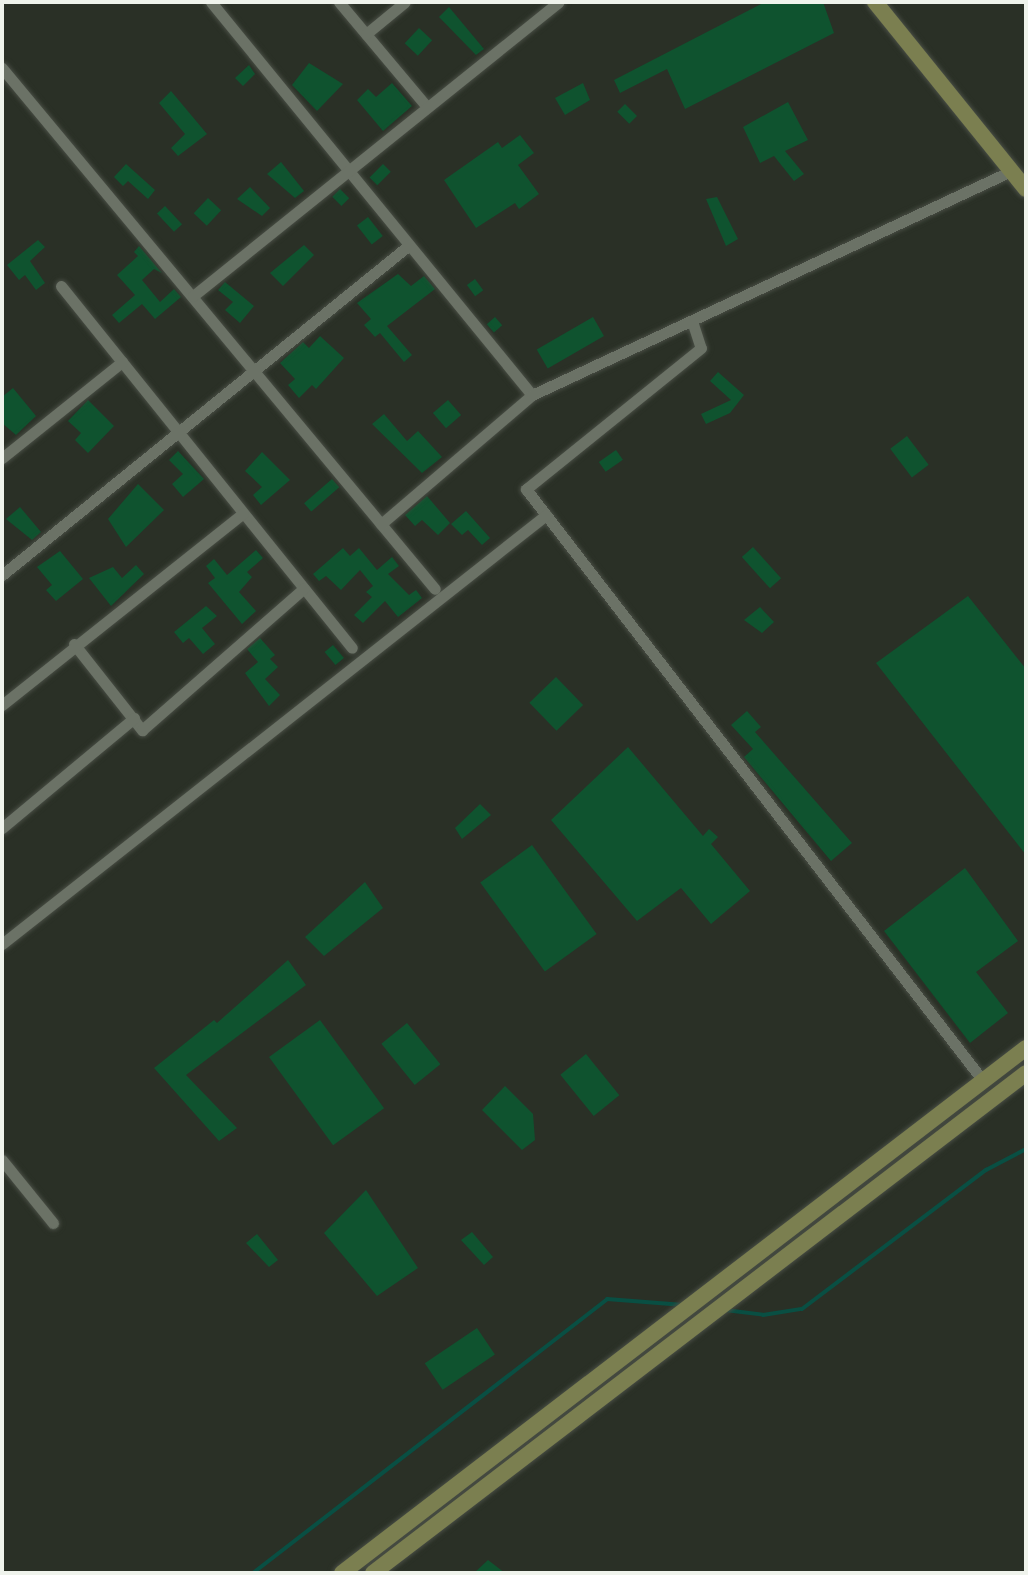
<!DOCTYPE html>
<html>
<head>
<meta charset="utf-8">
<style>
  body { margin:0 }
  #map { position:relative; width:1028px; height:1575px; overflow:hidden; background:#2a3026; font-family:Lato,sans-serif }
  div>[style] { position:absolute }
  .stream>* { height:4px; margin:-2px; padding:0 2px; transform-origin:2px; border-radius:2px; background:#094f43 }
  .building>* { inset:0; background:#0f532f; transform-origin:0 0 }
  .roads { filter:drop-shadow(0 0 2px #484d44) drop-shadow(0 0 2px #484d44) }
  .street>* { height:11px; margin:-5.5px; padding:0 5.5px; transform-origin:5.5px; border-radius:5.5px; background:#6b7266 }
  .secondary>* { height:16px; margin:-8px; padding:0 8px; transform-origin:8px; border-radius:8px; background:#7b7f50 }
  span { translate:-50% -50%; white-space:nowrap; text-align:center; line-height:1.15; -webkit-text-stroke:8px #21261c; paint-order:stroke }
  .frame { position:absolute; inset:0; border:4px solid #eff3ec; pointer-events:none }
</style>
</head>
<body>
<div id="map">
  <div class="stream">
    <i style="left:725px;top:1310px;width:38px;rotate:7deg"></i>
    <i style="left:763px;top:1315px;width:39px;rotate:-9deg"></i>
    <i style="left:802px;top:1309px;width:231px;rotate:-37.1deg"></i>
    <i style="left:986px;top:1170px;width:45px;rotate:-27.7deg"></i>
    <i style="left:253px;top:1573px;width:448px;rotate:-37.7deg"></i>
    <i style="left:607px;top:1299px;width:77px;rotate:4.5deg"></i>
  </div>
  <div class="building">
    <i style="clip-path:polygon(765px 2px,823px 2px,834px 33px,685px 109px,667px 69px,620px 93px,614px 80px)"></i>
    <i style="clip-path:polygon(449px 7px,484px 49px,476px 55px,439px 17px)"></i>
    <i style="left:419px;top:28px;width:18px;height:21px;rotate:43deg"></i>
    <i style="clip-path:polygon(309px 63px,343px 84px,317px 111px,292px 85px)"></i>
    <i style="clip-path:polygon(249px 65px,255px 74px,243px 86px,235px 78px)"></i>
    <i style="clip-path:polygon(392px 83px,412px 106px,383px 131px,357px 100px,368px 89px,376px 97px)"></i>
    <i style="clip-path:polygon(583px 83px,590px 100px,565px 115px,555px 98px)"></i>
    <i style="clip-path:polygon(171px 91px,207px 134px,178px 156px,171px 148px,185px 134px,159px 103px)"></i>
    <i style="clip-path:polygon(788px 102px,808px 140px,785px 151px,804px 174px,794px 181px,774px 156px,760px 163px,743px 127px)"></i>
    <i style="left:625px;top:104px;width:17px;height:11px;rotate:45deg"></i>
    <i style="clip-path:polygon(520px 135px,534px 153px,518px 165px,539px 194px,519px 209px,515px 203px,476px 228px,444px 180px,498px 142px,502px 148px)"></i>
    <i style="clip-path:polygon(281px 162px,304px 191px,295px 198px,267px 174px)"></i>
    <i style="clip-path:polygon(126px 164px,155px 190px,148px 199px,128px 181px,123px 186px,114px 177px)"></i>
    <i style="left:383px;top:164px;width:11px;height:19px;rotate:45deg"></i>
    <i style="clip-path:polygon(250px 187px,270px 208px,262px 216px,237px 199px)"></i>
    <i style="left:340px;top:189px;width:13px;height:11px;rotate:45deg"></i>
    <i style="clip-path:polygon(717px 197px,738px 239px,726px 246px,706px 199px)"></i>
    <i style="left:208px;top:198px;width:18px;height:21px;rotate:43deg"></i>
    <i style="left:165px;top:206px;width:25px;height:11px;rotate:47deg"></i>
    <i style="left:368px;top:217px;width:24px;height:14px;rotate:52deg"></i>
    <i style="clip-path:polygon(38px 240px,45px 247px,30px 261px,45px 283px,36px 290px,25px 275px,19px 280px,7px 265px)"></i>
    <i style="clip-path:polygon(304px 245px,314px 255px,283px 286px,270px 273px)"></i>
    <i style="clip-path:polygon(139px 246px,162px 273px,154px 269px,142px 280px,160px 302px,174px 289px,181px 297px,155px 319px,142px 304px,119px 323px,112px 315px,135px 295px,117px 275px,138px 256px,134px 252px)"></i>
    <i style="clip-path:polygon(398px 274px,411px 286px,424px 276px,435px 289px,387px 326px,412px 355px,404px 362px,380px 333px,375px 337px,364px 325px,371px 319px,357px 303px)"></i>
    <i style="left:475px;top:279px;width:14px;height:10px;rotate:54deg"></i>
    <i style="clip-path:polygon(225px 282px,254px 306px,240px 323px,225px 310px,233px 302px,218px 290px)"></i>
    <i style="left:495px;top:317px;width:11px;height:11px;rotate:49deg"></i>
    <i style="left:593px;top:317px;width:22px;height:65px;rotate:60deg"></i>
    <i style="clip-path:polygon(320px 336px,344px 358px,316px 389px,312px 385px,299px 398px,288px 385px,295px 379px,280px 363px,303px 342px,309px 348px)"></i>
    <i style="clip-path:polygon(718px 372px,744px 395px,730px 413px,706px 424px,701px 414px,731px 400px,710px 381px)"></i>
    <i style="clip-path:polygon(13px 388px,36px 416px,16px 435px,2px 423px,2px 397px)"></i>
    <i style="clip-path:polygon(88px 400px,114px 426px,88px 453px,75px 440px,81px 433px,68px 421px)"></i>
    <i style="left:448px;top:400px;width:20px;height:20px;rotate:49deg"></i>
    <i style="clip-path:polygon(384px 414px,407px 441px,418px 431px,442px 457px,422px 473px,372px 424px)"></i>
    <i style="left:907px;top:436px;width:36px;height:21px;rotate:53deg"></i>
    <i style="left:616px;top:450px;width:12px;height:21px;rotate:55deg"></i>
    <i style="clip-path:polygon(178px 451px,204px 479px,183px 497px,172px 484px,183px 474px,169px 460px)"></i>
    <i style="clip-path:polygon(262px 452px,290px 480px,261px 505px,253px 495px,262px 487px,245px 471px)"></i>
    <i style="left:332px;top:479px;width:11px;height:37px;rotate:49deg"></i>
    <i style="clip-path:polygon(138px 484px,164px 510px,126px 547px,108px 519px)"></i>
    <i style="clip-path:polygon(427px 496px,450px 523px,438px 535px,422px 520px,415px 526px,405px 515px)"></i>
    <i style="clip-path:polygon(20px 507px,41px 532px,32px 540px,6px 519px)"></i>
    <i style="clip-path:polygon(466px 511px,490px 538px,482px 545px,468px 530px,462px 535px,451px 524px)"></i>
    <i style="left:753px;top:547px;width:42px;height:15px;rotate:48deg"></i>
    <i style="clip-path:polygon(343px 548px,350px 556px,359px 548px,377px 570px,392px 557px,399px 566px,388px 574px,409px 595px,416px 590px,422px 598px,398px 617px,385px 601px,363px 623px,354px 615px,372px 597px,366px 592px,373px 586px,360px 570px,341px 590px,326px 576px,319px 581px,313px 574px)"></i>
    <i style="clip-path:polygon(256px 550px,263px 558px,247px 572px,252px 577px,239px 592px,256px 611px,242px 624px,208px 583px,215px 578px,206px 566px,214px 559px,227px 575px)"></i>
    <i style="clip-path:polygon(60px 551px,83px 579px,56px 601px,46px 590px,52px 585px,37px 567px)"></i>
    <i style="clip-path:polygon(136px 565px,144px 574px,111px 606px,89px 578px,113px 567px,122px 578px)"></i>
    <i style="clip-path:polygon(968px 596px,1026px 669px,1026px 855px,876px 663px)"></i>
    <i style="clip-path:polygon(206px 606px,217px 616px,202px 628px,215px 644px,203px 654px,189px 638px,183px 643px,174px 632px)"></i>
    <i style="clip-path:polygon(760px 607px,774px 622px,762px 633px,744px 620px)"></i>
    <i style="clip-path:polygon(260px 638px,275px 655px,270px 659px,278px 667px,265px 679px,280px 695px,269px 706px,245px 673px,258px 662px,247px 649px)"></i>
    <i style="left:333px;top:645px;width:17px;height:11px;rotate:50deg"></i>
    <i style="left:556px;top:677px;width:39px;height:37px;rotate:46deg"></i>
    <i style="clip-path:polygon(747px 711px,761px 727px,755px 732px,852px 843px,831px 861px,744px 757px,753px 749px,731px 725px)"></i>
    <i style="clip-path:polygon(628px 747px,703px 836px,709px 829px,718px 837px,711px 844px,750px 891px,711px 924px,681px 888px,637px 921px,551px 820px)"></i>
    <i style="clip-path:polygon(480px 804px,491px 815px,462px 839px,455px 828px)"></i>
    <i style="left:532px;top:845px;width:110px;height:64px;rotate:54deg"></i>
    <i style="clip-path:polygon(965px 868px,1018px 941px,976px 972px,1008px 1013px,970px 1043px,884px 931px)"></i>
    <i style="clip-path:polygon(365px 882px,383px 908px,324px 956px,305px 937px)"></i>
    <i style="clip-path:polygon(288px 960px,306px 985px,186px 1075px,237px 1128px,219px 1141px,154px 1068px,214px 1020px,217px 1023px)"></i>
    <i style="left:320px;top:1020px;width:109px;height:63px;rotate:54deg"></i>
    <i style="left:407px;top:1023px;width:53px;height:33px;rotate:51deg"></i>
    <i style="left:586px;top:1054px;width:53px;height:33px;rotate:51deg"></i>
    <i style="clip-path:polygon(505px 1086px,533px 1114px,535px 1140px,522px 1150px,482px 1110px)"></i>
    <i style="clip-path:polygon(366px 1190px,418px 1268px,377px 1296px,324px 1233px)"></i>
    <i style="clip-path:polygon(472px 1232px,493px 1257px,484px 1265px,461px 1240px)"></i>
    <i style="clip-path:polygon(257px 1234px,278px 1260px,269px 1267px,246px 1243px)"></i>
    <i style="left:477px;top:1328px;width:32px;height:63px;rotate:56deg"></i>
    <i style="clip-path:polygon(488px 1560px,505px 1573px,474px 1573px)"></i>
  </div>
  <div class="roads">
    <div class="street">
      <i style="left:211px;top:2px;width:507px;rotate:50.76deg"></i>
      <i style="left:339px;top:2px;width:137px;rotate:50deg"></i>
      <i style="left:366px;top:34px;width:50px;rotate:-39.4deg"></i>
      <i style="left:2px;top:68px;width:677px;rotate:50.27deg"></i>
      <i style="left:61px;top:286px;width:464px;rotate:51.2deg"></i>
      <i style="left:193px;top:296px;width:469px;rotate:-38.8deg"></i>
      <i style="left:692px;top:321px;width:28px;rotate:72deg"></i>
      <i style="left:701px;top:348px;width:225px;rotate:141.1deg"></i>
      <i style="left:526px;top:489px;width:749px;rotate:52.32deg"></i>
      <i style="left:2px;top:458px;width:154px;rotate:-38.7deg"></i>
      <i style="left:381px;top:524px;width:199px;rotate:-40.5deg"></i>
      <i style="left:532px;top:395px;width:529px;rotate:-25.06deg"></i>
      <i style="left:2px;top:575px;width:523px;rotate:-39.02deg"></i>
      <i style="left:74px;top:644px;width:110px;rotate:51.7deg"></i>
      <i style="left:142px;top:730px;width:215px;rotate:-41.2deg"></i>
      <i style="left:2px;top:705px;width:308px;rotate:-38.5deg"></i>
      <i style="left:2px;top:828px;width:172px;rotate:-39.8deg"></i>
      <i style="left:2px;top:944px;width:693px;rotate:-38.26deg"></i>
      <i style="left:2px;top:1160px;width:81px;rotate:51deg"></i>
    </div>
    <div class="secondary">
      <i style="left:875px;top:2px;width:240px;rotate:51.1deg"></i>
      <i style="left:342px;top:1573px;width:862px;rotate:-37.51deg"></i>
      <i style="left:373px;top:1573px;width:822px;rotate:-37.44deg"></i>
    </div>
  </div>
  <div class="frame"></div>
</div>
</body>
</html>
